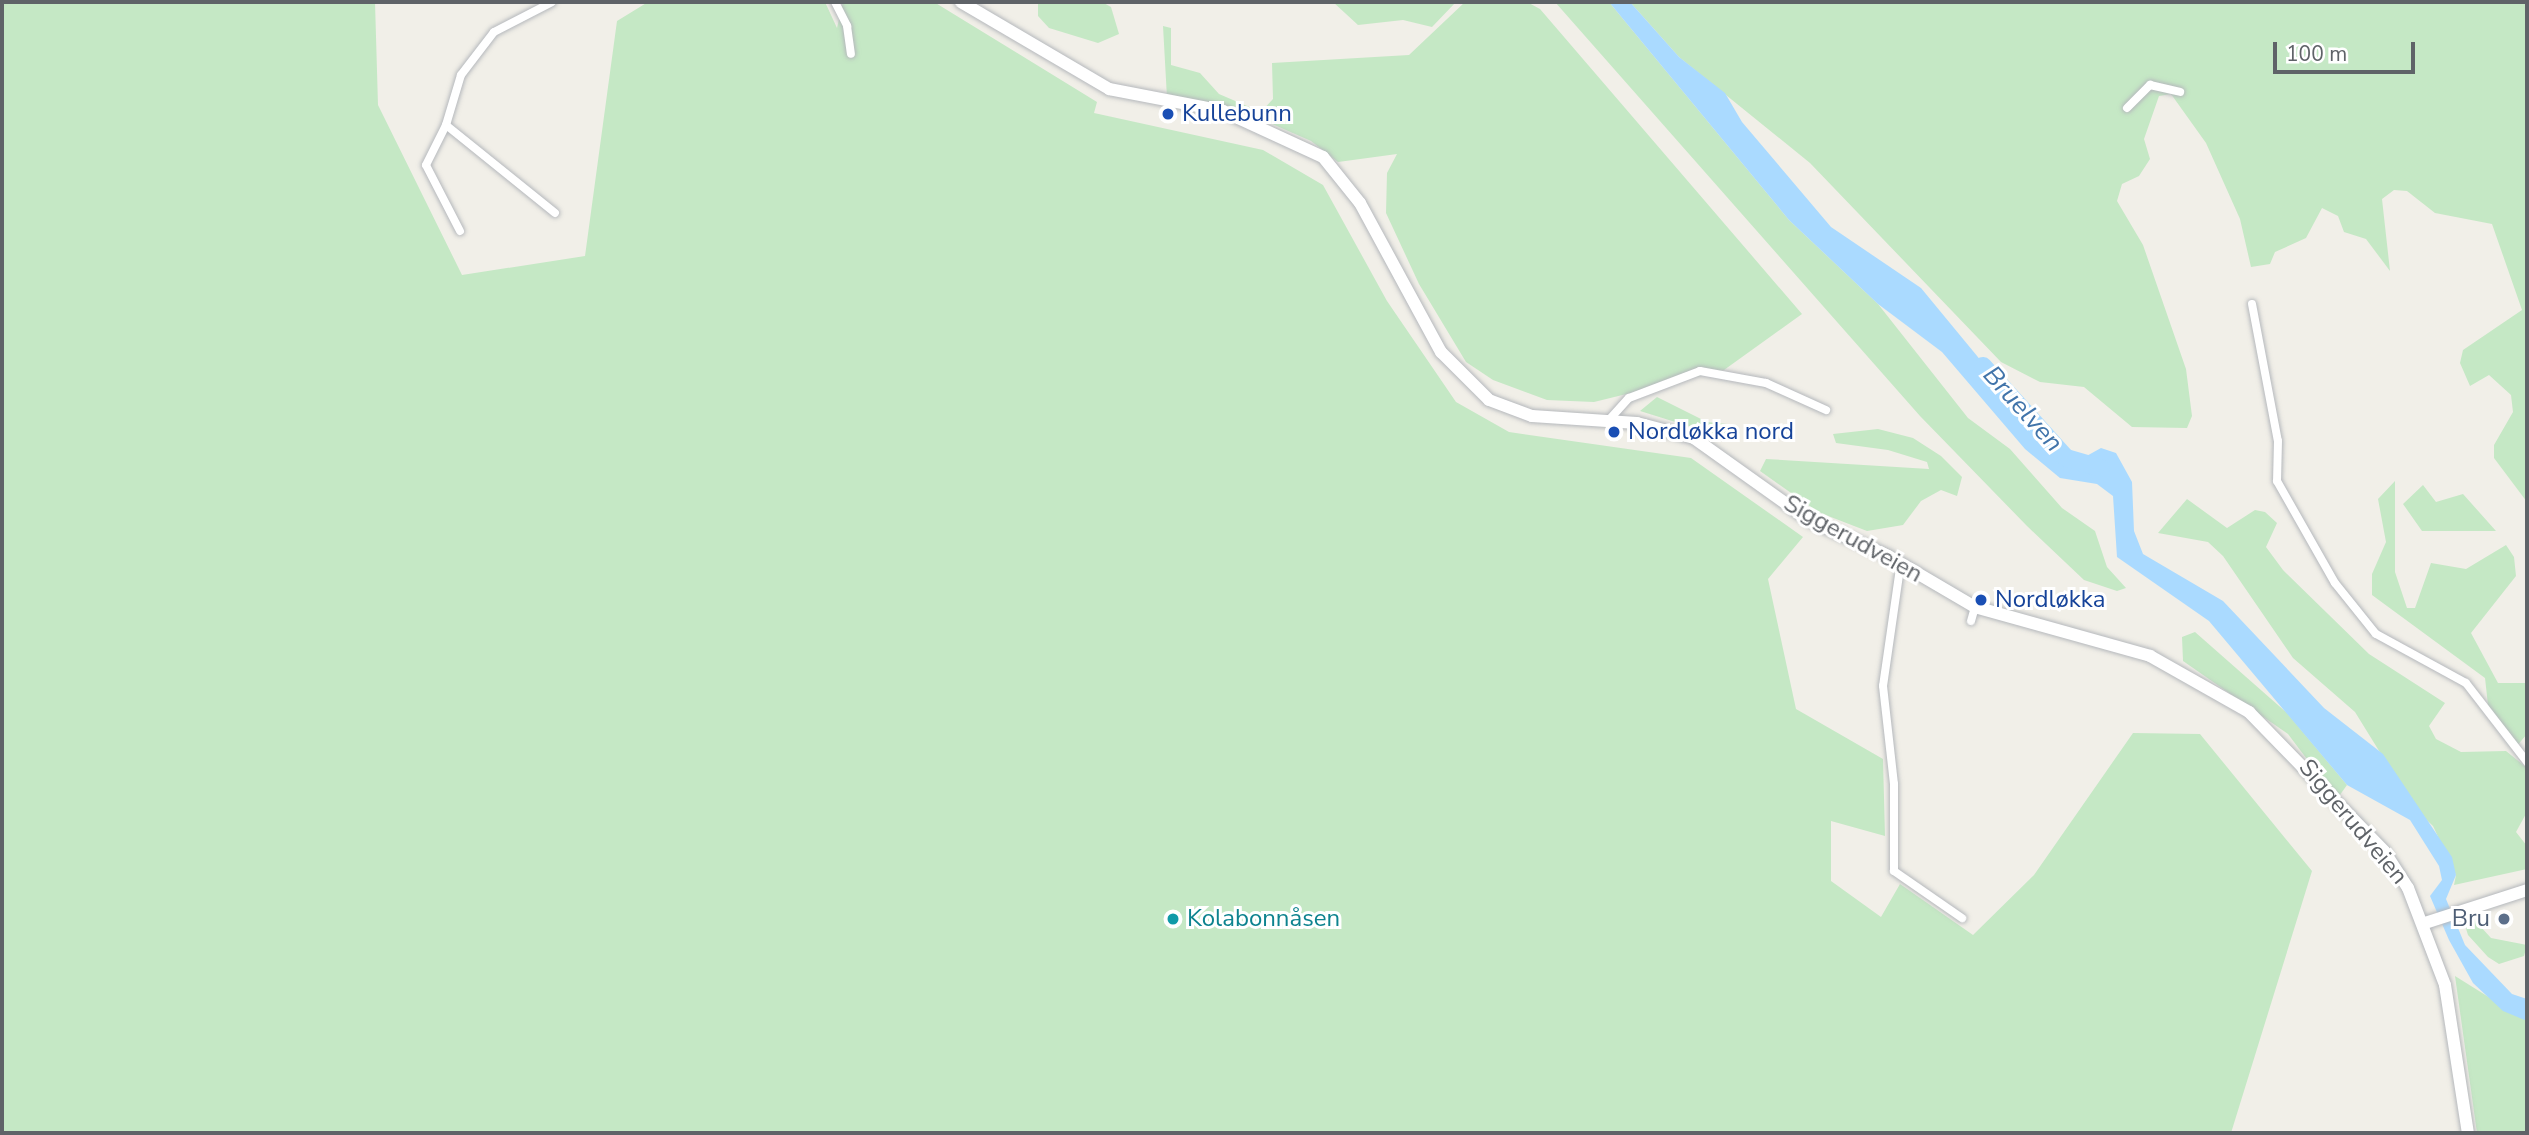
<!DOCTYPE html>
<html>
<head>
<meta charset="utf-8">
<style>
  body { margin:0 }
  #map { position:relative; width:2529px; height:1135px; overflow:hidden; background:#f1efe8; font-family:"Nunito Sans",sans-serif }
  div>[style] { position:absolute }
  .green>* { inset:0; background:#c5e8c5 }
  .water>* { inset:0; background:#aadaff }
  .river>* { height:18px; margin:-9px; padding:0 9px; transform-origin:9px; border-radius:9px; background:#aadaff }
  .roads { filter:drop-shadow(0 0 2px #b5b8bc) drop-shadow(0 0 2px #b5b8bc) }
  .minor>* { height:8px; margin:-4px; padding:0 4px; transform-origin:4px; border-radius:4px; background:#fff }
  .secondary>* { height:12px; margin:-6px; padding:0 6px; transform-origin:6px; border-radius:6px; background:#fff }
  .dots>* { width:19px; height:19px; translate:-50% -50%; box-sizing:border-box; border:4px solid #fff; border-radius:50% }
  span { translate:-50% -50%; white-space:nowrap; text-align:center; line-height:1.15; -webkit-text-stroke:6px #fff; paint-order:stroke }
  .transit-label { font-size:24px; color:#164399 }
  .left { translate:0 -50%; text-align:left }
  .street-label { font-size:24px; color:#5f6368 }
  .culture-label { font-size:24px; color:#0d838f }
  .service-label { font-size:24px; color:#4e5e75 }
  .right { translate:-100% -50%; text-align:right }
  .water-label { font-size:26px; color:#4174aa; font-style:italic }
  .frame { position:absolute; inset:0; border:4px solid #5f6368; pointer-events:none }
  .scale { position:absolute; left:2273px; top:42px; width:142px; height:32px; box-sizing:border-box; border:4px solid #5f6368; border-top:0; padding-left:9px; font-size:21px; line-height:24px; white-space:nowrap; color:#5f6368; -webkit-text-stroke:5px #fff; paint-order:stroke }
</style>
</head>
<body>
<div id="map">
  <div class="green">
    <i style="clip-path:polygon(2px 2px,375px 2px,378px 105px,462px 275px,585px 256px,617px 21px,648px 2px,825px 2px,837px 28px,843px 2px,934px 2px,1097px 102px,1094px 113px,1263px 150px,1323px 185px,1387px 301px,1456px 402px,1509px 432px,1691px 458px,1803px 537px,1768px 579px,1796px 709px,1883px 759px,1885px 836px,1831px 821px,1831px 881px,1881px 917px,1900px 884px,1973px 935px,2034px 875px,2133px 733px,2200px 734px,2312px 871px,2231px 1133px,2px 1133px)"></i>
    <i style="clip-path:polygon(1038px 2px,1102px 2px,1111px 7px,1119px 34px,1098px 43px,1049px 28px,1038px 16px)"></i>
    <i style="clip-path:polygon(1333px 2px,1456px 2px,1432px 27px,1403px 20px,1358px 25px)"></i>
    <i style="clip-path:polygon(1465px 2px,1527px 2px,1540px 9px,1802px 314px,1724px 370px,1594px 402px,1547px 400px,1493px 380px,1466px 362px,1419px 284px,1386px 213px,1387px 173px,1397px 154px,1338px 162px,1311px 141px,1240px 110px,1167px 98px,1163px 26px,1171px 28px,1171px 65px,1200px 73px,1219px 94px,1261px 112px,1273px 99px,1272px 63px,1409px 55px)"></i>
    <i style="clip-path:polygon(1555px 2px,1609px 2px,1789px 220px,1878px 304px,1968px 418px,2010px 449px,2062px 508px,2095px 531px,2107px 567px,2126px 588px,2117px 591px,2084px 580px,2027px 526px,1920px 416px)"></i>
    <i style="clip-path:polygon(1630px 2px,2527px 2px,2527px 502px,2494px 458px,2494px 445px,2513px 412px,2511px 395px,2489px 375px,2470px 386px,2460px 363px,2463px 350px,2522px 310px,2492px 224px,2435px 213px,2407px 191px,2394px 190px,2382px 199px,2390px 271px,2366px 239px,2344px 232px,2338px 216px,2322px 208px,2306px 238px,2275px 252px,2270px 264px,2251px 267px,2240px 219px,2206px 143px,2171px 94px,2159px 96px,2144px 139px,2150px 159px,2139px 176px,2122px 184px,2117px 201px,2143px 245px,2186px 369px,2192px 416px,2187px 428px,2132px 427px,2084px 387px,2040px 382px,2001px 362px,1810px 163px,1679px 57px)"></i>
    <i style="clip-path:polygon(1657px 397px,1707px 422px,1737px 425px,1740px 433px,1733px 440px,1640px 411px)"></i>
    <i style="clip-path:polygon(1878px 429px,1913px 438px,1941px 456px,1962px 477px,1957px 496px,1941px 490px,1921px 501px,1903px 525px,1867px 531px,1818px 512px,1760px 471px,1766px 459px,1929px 469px,1927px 462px,1888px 450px,1836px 443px,1833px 434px)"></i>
    <i style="clip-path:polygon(2395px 481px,2395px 572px,2407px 608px,2415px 608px,2431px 563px,2466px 569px,2506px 545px,2514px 557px,2516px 576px,2471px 633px,2498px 683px,2527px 683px,2527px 734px,2516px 747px,2488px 705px,2485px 678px,2372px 595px,2372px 574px,2386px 542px,2378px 499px)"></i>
    <i style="clip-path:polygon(2423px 485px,2436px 502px,2463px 494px,2496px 531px,2422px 531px,2403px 504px)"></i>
    <i style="clip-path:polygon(2187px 499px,2227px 528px,2255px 510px,2265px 512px,2277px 523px,2266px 547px,2283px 570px,2369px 654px,2445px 703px,2429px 726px,2436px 739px,2461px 752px,2506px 751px,2527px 768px,2527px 812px,2516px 832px,2527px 846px,2527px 869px,2454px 885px,2456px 875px,2433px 826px,2415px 809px,2355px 712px,2293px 658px,2223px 556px,2208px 542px,2158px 533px)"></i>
    <i style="clip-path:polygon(2195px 632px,2287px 713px,2347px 785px,2337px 799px,2288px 734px,2183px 661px,2182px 637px)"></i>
    <i style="clip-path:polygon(2470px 915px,2491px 938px,2527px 945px,2524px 956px,2499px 964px,2488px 957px,2468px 935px,2463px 919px)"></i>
    <i style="clip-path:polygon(2455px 976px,2527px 1021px,2527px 1133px,2477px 1133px)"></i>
  </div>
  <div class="water">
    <i style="clip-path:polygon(1609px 2px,1630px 2px,1679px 57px,1725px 93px,1742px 122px,1831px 227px,1921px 288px,2039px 431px,2074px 463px,2101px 448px,2116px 453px,2132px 482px,2134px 531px,2143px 554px,2223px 601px,2324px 708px,2383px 754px,2452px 857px,2456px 875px,2446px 899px,2465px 945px,2512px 994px,2527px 999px,2527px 1021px,2503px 1011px,2473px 983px,2449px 940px,2430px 896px,2442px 880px,2439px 866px,2410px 820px,2347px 785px,2209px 621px,2117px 557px,2113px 496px,2097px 484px,2060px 478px,2025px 449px,1942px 352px,1878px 304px,1789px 220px)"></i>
  </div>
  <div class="river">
    <i style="left:1983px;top:366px;width:124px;rotate:47.9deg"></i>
    <i style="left:2066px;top:458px;width:36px;rotate:16deg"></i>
  </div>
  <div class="roads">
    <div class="minor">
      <i style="left:835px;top:2px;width:27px;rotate:63deg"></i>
      <i style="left:847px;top:26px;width:28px;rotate:82deg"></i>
      <i style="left:2127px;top:108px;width:33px;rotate:-45deg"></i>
      <i style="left:2150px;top:85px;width:31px;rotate:13deg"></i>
      <i style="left:446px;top:125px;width:140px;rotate:38.9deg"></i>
      <i style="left:460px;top:231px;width:74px;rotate:-117.3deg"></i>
      <i style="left:426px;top:165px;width:45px;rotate:-63.4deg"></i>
      <i style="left:446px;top:125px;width:52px;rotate:-73.3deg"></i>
      <i style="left:461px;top:75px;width:54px;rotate:-52.5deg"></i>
      <i style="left:494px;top:32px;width:65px;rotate:-27.3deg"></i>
      <i style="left:2252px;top:304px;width:139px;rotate:79.3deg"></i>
      <i style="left:2278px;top:441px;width:40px;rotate:91.4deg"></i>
      <i style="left:2277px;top:481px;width:117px;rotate:60.4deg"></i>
      <i style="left:2335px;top:583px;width:65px;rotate:51.2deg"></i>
      <i style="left:2376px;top:634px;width:102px;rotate:28.6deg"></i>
      <i style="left:2466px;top:683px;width:100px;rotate:52.3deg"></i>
      <i style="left:1608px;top:421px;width:31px;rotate:-48deg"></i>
      <i style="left:1629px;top:398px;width:76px;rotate:-20.8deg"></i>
      <i style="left:1700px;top:371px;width:67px;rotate:10.3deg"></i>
      <i style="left:1766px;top:383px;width:66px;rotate:24.2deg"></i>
      <i style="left:1899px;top:575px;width:112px;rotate:98.2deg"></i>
      <i style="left:1883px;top:686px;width:99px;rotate:83.6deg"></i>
      <i style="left:1894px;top:784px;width:87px;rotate:90deg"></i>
      <i style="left:1894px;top:871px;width:83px;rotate:34.7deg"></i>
      <i style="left:1971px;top:621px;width:15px;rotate:-74deg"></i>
    </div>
    <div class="secondary">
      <i style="left:961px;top:2px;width:172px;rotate:30.4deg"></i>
      <i style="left:1109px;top:89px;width:116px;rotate:10.9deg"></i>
      <i style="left:1223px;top:111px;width:110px;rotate:24.7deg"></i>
      <i style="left:1323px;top:157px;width:59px;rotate:51.2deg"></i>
      <i style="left:1360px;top:203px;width:170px;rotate:61.5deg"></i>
      <i style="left:1441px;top:352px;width:68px;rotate:45deg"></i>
      <i style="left:1489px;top:400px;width:46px;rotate:20.4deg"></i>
      <i style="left:1532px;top:416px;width:105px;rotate:3.8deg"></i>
      <i style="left:1637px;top:423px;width:59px;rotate:14.7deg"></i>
      <i style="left:1694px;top:438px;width:141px;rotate:35.5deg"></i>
      <i style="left:1809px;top:520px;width:87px;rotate:24.5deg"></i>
      <i style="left:1888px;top:556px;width:101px;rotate:30.4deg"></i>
      <i style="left:1975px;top:607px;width:182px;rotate:15.6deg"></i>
      <i style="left:2150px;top:656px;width:114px;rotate:29.5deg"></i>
      <i style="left:2249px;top:712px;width:194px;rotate:45.8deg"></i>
      <i style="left:2384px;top:851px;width:44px;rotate:57deg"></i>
      <i style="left:2408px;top:888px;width:104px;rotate:69.1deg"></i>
      <i style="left:2445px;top:985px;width:150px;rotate:81.2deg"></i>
      <i style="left:2425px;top:923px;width:107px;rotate:-17.9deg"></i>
    </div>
  </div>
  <div class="dots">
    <i style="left:1168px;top:114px;background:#1a4fb4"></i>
    <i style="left:1614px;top:432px;background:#1a4fb4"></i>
    <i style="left:1981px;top:600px;background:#1a4fb4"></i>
    <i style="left:1173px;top:919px;background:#0f9aa8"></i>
    <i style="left:2504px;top:919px;background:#5c6f8a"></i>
  </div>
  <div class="transit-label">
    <span class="left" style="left:1182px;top:114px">Kullebunn</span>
    <span class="left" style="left:1628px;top:432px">Nordløkka nord</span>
    <span class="left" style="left:1995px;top:600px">Nordløkka</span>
  </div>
  <div class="street-label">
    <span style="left:1853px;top:539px;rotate:29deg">Siggerudveien</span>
    <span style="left:2353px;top:822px;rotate:50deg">Siggerudveien</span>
  </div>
  <div class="culture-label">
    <span class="left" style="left:1187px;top:919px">Kolabonnåsen</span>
  </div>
  <div class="service-label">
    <span class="right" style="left:2490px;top:919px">Bru</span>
  </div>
  <div class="water-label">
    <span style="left:2023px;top:409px;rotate:48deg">Bruelven</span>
  </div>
  <div class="frame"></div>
  <div class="scale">100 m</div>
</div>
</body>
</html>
